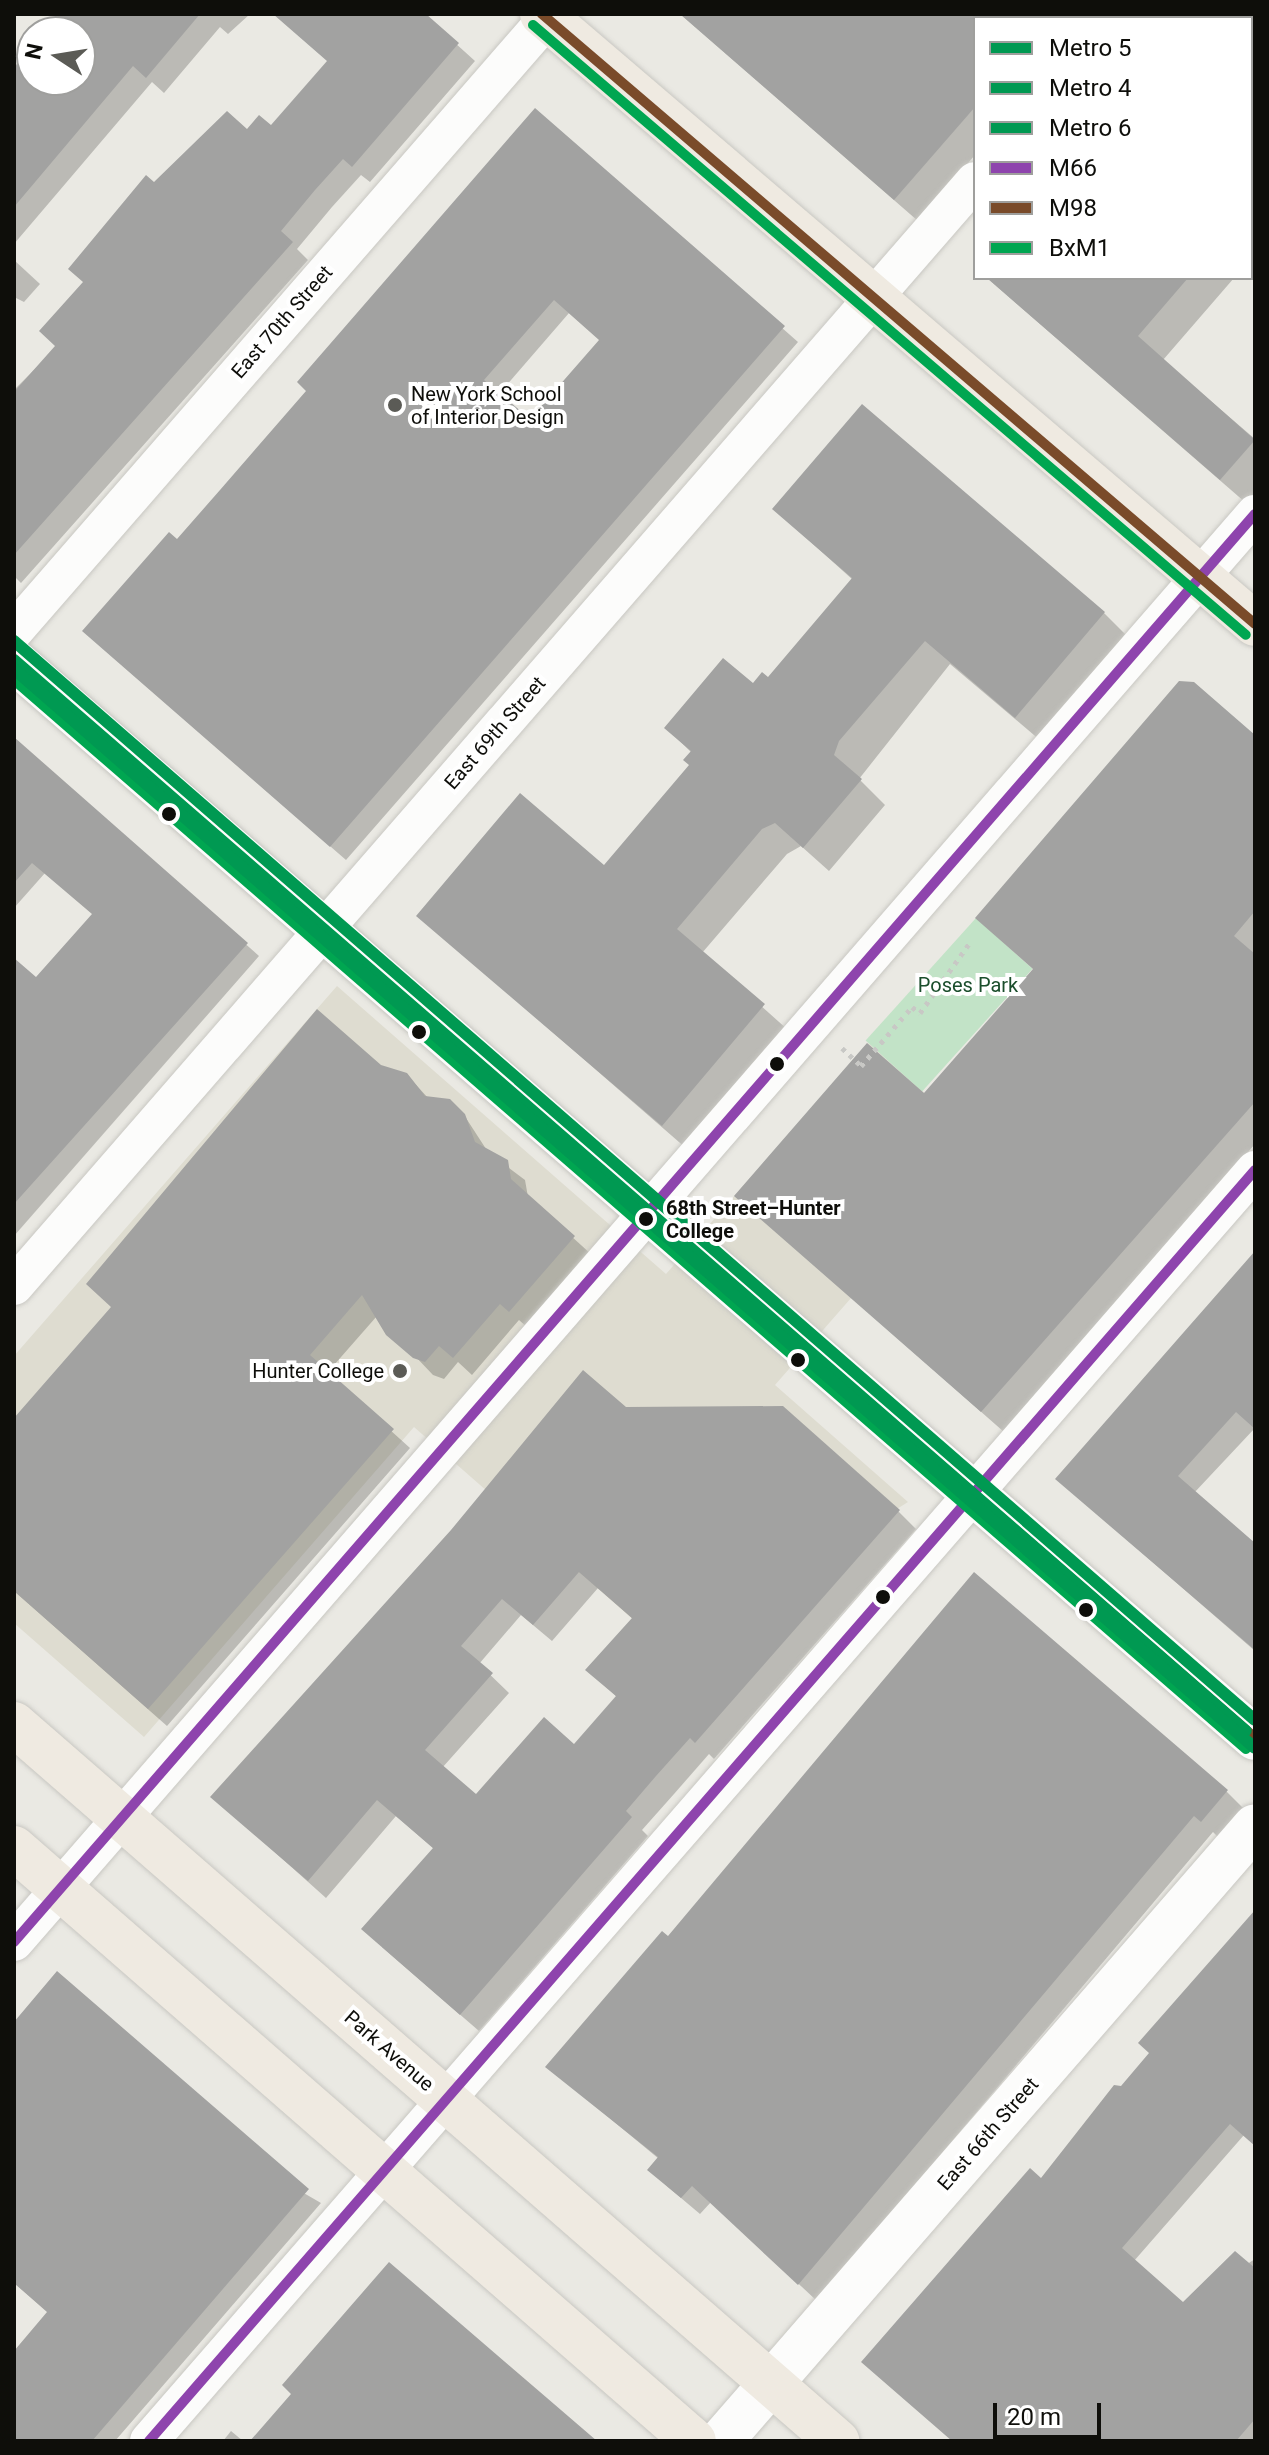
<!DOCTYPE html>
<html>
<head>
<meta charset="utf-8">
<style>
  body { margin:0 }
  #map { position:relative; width:1269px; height:2455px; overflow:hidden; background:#eae9e3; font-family:Roboto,sans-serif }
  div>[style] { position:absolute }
  .built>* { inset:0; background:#dedcd0 }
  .green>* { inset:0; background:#c2e3c7; transform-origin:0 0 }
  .shadow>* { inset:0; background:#0003; transform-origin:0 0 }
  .building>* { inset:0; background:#a2a2a1 }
  .path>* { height:5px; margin-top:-2.5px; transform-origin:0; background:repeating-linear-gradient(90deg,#c8c8c5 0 4px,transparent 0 10px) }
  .roads { filter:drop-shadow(0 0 2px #c8c7c2) drop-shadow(0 0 2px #c8c7c2) }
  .minor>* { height:38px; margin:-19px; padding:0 19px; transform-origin:19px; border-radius:19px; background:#fcfcfb }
  .secondary>* { height:44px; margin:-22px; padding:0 22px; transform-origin:22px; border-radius:22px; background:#fcfcfb }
  .primary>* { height:44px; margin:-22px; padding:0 22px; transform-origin:22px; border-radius:22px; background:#efeae1 }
  .bus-1>* { height:10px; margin:-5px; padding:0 5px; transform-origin:5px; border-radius:5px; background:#8e44ad }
  .bus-2>* { height:10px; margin:-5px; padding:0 5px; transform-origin:5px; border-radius:5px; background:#7a4b2a }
  .bus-3>* { height:10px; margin:-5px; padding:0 5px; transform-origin:5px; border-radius:5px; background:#00a651 }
  .metro-1>* { height:12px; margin:-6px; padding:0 6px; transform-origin:6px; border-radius:6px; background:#009952 }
  .metro-2>* { height:12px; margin:-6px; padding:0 6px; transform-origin:6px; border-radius:6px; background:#009952 }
  .metro-3>* { height:12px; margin:-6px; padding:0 6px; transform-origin:6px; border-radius:6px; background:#009952 }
  .dots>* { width:22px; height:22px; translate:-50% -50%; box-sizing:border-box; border:4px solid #fff; border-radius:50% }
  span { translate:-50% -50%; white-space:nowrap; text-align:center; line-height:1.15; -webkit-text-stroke:8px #fff; paint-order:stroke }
  .street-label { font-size:20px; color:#0e0e0a }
  .poi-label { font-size:20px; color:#0e0e0a }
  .left { translate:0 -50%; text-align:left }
  .right { translate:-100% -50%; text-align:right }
  .park-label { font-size:20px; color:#1b4e2c }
  .stop-label { font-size:20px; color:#0e0e0a; font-weight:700 }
  .frame { position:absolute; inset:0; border:16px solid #0e0e0a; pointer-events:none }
  .legend { position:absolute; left:973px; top:16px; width:280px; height:264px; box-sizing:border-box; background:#fff; border:2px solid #9f9f9d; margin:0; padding:10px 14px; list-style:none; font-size:24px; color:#0e0e0a }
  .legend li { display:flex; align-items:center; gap:16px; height:40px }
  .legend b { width:40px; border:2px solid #9f9f9d }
  .north { position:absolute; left:16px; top:16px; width:80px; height:80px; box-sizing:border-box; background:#fff; border:2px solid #9f9f9d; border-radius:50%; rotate:282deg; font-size:22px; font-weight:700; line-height:32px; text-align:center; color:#0e0e0a }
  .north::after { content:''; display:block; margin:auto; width:28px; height:36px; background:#5b5b56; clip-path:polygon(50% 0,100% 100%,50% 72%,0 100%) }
  .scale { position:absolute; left:993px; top:2403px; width:108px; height:36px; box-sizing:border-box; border:4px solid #0e0e0a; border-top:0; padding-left:10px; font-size:24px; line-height:28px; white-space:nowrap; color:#0e0e0a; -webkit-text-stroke:6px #fff; paint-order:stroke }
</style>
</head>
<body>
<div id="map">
  <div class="built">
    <i style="clip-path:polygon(337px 986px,666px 1274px,868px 1043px,984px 1146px,775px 1385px,908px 1502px,670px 1652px,414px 1427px,144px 1737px,14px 1623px,14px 1356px)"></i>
  </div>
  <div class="green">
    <i style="left:976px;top:918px;width:76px;height:165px;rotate:42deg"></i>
  </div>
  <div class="shadow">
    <i style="clip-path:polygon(58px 14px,250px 14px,228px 34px,220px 27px,164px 93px,152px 82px,14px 244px,14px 67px,32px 46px,32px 80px,80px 80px,80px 32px,43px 32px)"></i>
    <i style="clip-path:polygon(274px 14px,423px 14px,475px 61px,370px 182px,361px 175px,332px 207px,297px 249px,308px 260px,21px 583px,14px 576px,14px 390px,57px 347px,85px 283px,154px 184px,247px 132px,271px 128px,329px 62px)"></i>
    <i style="clip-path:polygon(680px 14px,1097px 14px,975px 18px,975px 155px,918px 221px)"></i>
    <i style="clip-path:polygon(1190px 14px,1205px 14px,1209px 18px,1187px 18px)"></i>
    <i style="left:1255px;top:41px;width:124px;height:6px;rotate:90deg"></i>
    <i style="clip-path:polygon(evenodd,536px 111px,798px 342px,346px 860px,99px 645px,536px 111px,569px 313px,601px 341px,530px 422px,499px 394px,569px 313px)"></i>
    <i style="clip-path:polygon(1251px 243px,1255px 247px,1251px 258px)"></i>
    <i style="clip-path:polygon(14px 260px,40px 284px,24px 302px,14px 297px)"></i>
    <i style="clip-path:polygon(987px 278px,1234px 278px,1163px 360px,1255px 439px,1255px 493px,1246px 503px)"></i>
    <i style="clip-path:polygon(774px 509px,1104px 613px,1129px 638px,1041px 741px,950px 664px,859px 779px,885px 805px,829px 871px,801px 846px,787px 854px,702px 953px,788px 1030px,687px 1149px,419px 916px,604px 868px,691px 766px,692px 753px,666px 728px,768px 680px,853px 580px)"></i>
    <i style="clip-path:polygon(1255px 737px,1255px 1144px,1004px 1432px,736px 1196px,924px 1095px)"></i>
    <i style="clip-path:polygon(14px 740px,259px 956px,14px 1236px,14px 960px,36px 980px,94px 915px,45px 873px,14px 908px)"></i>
    <i style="clip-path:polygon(380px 1067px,406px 1074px,429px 1099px,464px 1115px,488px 1152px,525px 1180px,528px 1197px,592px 1255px,528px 1328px,519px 1320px,472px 1375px,458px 1362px,444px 1379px,433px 1375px,377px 1316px,327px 1373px,410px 1448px,167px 1726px,14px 1591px,14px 1421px)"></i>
    <i style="clip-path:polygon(1255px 1254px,1255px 1428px,1194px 1493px,1255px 1545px,1255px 1651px,1057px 1479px)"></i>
    <i style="clip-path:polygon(evenodd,625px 1409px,898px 1511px,916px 1529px,714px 1759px,709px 1754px,674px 1794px,642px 1830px,648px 1836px,479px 2031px,382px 1947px,434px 1849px,396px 1816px,326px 1898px,212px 1796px,625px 1409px,598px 1588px,633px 1619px,606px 1687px,618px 1698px,574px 1746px,476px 1797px,442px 1768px,509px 1693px,479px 1664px,521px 1615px,552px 1641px,598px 1588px)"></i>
    <i style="clip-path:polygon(1226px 1791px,1244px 1809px,1219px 1838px,1213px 1832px,817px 2301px,711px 2202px,700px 2214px,668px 2187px,650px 2169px,659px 2159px,548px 2067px,668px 1939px)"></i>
    <i style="clip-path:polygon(1255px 1913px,1255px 2145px,1244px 2135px,1134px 2261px,1183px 2305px,1255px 2259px,1255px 2441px,952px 2441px,1041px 2180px,1151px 2054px)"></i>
    <i style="clip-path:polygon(14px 2025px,321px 2203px,115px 2441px,14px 2441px,14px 2354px,49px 2313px,14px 2283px)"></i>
    <i style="clip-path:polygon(231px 2431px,243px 2441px,223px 2441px)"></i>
  </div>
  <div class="building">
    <i style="clip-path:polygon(60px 14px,200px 14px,146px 78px,133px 66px,14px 207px,14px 68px,32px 47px,32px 80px,80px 80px,80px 32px,45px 32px)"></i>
    <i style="clip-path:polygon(273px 14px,426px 14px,459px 43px,352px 167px,343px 159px,315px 190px,281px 231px,293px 242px,14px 555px,14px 392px,55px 346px,39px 331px,83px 282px,68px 269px,146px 175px,154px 182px,227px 111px,247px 129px,259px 115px,271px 125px,327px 61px)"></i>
    <i style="clip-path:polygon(680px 14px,975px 14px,975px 107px,894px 200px)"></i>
    <i style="clip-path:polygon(evenodd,535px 108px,785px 326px,330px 847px,82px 631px,169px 532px,177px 539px,220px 490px,306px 391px,297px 382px,535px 108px,554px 300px,599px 340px,530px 419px,484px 380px,554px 300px)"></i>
    <i style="clip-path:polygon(987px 278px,1188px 278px,1138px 336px,1255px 440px,1220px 480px)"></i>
    <i style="clip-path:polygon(862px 404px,1105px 612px,1015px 718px,925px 641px,839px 741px,834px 755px,862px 779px,803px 848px,775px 823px,762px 829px,677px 929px,765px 1004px,662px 1126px,416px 916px,520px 793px,604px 865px,689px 765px,683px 760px,691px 751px,664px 728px,723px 658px,753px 683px,762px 672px,768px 677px,852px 578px,772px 509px)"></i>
    <i style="clip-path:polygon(1179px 681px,1194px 682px,1255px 735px,1255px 911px,1234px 936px,1255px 954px,1255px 1102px,981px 1412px,734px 1196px,867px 1043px,924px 1093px,1033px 969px,975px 918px)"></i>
    <i style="clip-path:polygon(14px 737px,248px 943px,14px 1204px,14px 958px,36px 977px,92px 914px,32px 863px,14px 883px)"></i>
    <i style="clip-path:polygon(317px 1009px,381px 1065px,407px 1073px,425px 1096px,450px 1099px,465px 1114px,475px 1142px,508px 1160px,511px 1179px,575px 1236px,509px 1312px,500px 1304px,453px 1358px,439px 1346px,425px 1362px,413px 1358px,386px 1335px,362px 1295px,310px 1355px,394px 1429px,148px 1709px,14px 1591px,14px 1418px,111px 1307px,86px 1284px)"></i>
    <i style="clip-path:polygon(1255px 1251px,1255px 1429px,1236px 1412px,1178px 1476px,1255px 1543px,1255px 1650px,1055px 1479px)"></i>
    <i style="clip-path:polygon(evenodd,583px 1370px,626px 1407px,783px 1406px,900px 1510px,695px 1743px,690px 1738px,656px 1776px,626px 1811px,632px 1817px,460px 2015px,361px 1929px,433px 1848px,377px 1800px,308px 1881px,210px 1797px,451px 1530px,583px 1370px,579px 1572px,632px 1618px,585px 1670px,616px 1696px,574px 1744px,544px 1717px,476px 1794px,425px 1750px,493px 1673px,461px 1646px,502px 1599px,533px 1625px,579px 1572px)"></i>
    <i style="clip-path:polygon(974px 1572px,1228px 1790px,1201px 1822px,1194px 1816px,798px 2285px,692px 2186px,681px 2198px,658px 2179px,647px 2170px,658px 2157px,545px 2067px,662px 1931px,668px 1936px)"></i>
    <i style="clip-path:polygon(1255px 1910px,1255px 2146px,1230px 2124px,1122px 2248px,1183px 2302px,1235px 2251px,1255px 2268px,1255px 2419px,1236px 2441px,952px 2441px,861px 2362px,1030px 2168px,1041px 2178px,1114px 2085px,1121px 2086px,1149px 2053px,1138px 2043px)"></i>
    <i style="clip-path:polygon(57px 1971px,309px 2189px,92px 2441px,14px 2441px,14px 2351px,47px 2312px,14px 2283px,14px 2022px)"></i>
    <i style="clip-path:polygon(389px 2262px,554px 2404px,597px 2441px,250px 2441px,291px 2394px,282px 2385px)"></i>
  </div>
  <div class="path">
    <i style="left:842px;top:1048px;width:26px;rotate:43deg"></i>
    <i style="left:861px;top:1066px;width:78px;rotate:-49.2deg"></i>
    <i style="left:912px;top:1007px;width:10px;rotate:37deg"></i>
    <i style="left:920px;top:1013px;width:88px;rotate:-54.7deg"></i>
  </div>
  <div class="roads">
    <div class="minor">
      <i style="left:1116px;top:18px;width:6px;rotate:-45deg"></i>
      <i style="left:14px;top:631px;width:818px;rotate:-48.97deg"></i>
      <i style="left:14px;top:1286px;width:1464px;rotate:-48.99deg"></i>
      <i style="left:14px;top:1942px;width:1892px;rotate:-49.01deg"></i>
      <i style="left:149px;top:2441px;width:1685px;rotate:-48.97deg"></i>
    </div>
    <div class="secondary">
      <i style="left:14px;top:661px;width:1643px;rotate:40.95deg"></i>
      <i style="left:721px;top:2441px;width:814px;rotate:-49.03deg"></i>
    </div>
    <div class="primary">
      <i style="left:542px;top:14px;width:938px;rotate:40.55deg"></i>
      <i style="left:14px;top:1724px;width:1092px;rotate:41.06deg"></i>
      <i style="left:14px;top:1848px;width:902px;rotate:41.09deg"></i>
    </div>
  </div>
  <div class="bus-1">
    <i style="left:14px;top:1942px;width:1892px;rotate:-49.01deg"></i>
    <i style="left:149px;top:2441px;width:1685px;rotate:-48.97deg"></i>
  </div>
  <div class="bus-2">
    <i style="left:542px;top:14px;width:938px;rotate:40.55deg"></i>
    <i style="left:14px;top:661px;width:1643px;rotate:40.95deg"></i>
  </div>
  <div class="bus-3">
    <i style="left:533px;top:25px;width:938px;rotate:40.55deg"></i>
    <i style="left:14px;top:680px;width:1631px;rotate:40.95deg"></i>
  </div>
  <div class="metro-1">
    <i style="left:14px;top:641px;width:1644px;rotate:41.01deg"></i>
  </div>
  <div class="metro-2">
    <i style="left:14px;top:660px;width:1632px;rotate:41deg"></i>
  </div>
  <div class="metro-3">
    <i style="left:14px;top:669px;width:1644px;rotate:41.01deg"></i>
  </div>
  <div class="dots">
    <i style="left:395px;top:405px;background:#5b5b56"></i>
    <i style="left:169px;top:814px;background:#0e0e0a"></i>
    <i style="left:419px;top:1032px;background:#0e0e0a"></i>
    <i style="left:777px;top:1064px;background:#0e0e0a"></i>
    <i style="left:646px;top:1219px;background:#0e0e0a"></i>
    <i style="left:798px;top:1360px;background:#0e0e0a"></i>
    <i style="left:400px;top:1371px;background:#5b5b56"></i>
    <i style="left:883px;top:1597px;background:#0e0e0a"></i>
    <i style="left:1086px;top:1610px;background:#0e0e0a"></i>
  </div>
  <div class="street-label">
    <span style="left:282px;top:322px;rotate:-49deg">East 70th Street</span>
    <span style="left:495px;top:733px;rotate:-49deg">East 69th Street</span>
    <span style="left:389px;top:2051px;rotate:41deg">Park Avenue</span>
    <span style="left:988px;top:2134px;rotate:-49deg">East 66th Street</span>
  </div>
  <div class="poi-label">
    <span class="left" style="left:411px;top:406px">New York School<br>of Interior Design</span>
    <span class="right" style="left:384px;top:1371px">Hunter College</span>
  </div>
  <div class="park-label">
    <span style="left:968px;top:985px">Poses Park</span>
  </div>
  <div class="stop-label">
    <span class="left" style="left:666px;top:1220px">68th Street–Hunter<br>College</span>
  </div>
  <div class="frame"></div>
  <ul class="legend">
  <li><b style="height:10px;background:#009952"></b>Metro 5</li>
  <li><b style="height:10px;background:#009952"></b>Metro 4</li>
  <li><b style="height:10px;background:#009952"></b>Metro 6</li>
  <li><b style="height:10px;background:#8e44ad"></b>M66</li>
  <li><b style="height:10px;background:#7a4b2a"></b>M98</li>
  <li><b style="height:10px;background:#00a651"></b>BxM1</li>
  </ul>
  <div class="north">N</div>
  <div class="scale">20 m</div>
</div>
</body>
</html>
